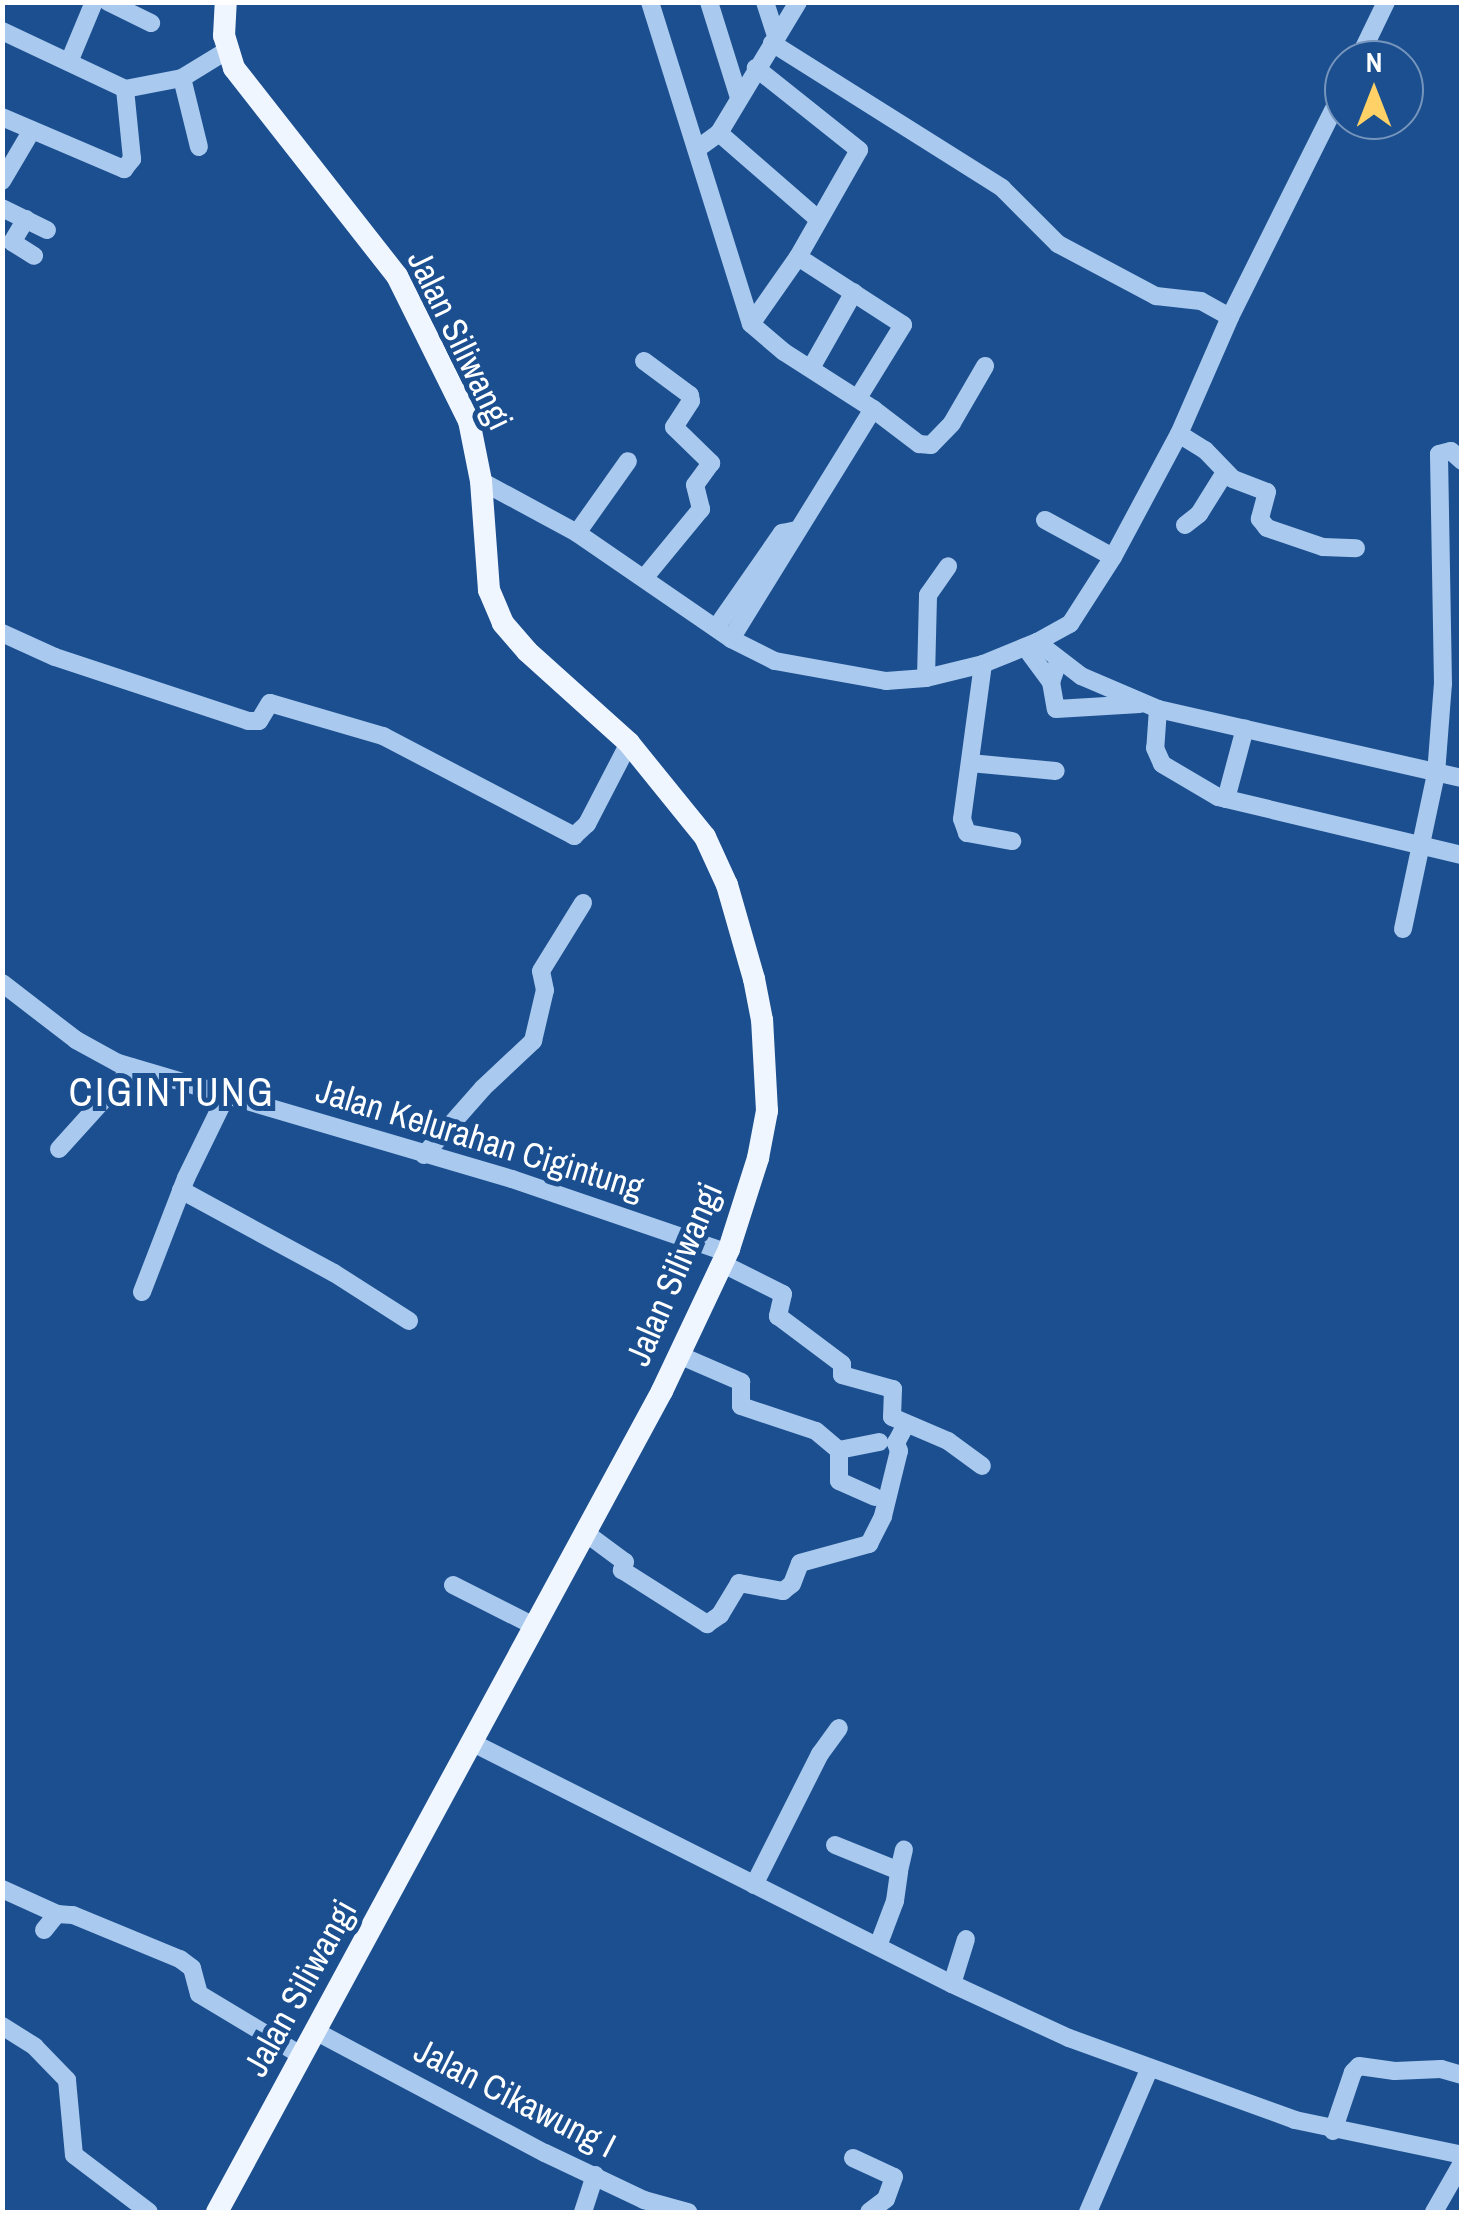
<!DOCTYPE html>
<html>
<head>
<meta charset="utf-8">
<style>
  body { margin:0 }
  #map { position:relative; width:1464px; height:2215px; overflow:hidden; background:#1b4f8f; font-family:"Archivo Narrow",sans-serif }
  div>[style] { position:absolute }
  .minor>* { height:18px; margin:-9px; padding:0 9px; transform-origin:9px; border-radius:9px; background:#a9c9ee }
  .major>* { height:22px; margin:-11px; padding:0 11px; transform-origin:11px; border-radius:11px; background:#f0f6ff }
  span { translate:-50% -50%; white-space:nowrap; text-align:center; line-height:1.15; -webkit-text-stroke:10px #1b4f8f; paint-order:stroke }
  .street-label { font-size:35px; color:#fff }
  .quarter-label { font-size:40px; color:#fff; letter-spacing:2.5px }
  .frame { position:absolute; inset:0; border:5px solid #fff; pointer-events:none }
  .north { position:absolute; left:1324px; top:40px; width:100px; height:100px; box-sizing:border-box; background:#1b4f8f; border:2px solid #7695bc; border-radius:50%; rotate:0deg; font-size:28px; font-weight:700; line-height:40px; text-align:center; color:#fff }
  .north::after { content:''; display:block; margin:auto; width:35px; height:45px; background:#ffd166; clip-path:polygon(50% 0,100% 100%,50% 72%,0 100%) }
</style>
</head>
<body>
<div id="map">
  <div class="minor">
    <i style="left:108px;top:2px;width:48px;rotate:26deg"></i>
    <i style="left:650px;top:2px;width:337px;rotate:72.6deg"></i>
    <i style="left:751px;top:324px;width:43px;rotate:40.3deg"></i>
    <i style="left:784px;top:352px;width:106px;rotate:32.6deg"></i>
    <i style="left:873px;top:409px;width:270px;rotate:121.7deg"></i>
    <i style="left:709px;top:2px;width:101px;rotate:72.6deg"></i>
    <i style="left:765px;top:2px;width:36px;rotate:72deg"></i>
    <i style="left:2px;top:31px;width:136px;rotate:25.2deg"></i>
    <i style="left:125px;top:89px;width:58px;rotate:-10.9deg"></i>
    <i style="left:182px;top:78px;width:52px;rotate:-31.5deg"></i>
    <i style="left:772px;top:43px;width:272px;rotate:32.2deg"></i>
    <i style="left:1002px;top:188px;width:79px;rotate:45deg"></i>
    <i style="left:1058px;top:244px;width:111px;rotate:28deg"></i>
    <i style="left:1156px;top:296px;width:45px;rotate:6.3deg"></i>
    <i style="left:1201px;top:301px;width:33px;rotate:29deg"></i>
    <i style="left:1358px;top:60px;width:64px;rotate:-64.2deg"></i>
    <i style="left:69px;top:62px;width:65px;rotate:-67.4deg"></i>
    <i style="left:182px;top:78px;width:71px;rotate:76.2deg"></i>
    <i style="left:2px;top:117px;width:133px;rotate:23.1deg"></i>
    <i style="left:124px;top:169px;width:13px;rotate:-51deg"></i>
    <i style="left:132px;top:159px;width:70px;rotate:-95.7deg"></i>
    <i style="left:719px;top:133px;width:131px;rotate:41deg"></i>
    <i style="left:697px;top:149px;width:27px;rotate:-36deg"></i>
    <i style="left:719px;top:133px;width:153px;rotate:-58.9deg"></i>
    <i style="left:2px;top:181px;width:59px;rotate:-59.5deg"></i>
    <i style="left:2px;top:208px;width:50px;rotate:26.1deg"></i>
    <i style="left:26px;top:219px;width:27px;rotate:121deg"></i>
    <i style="left:12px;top:242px;width:26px;rotate:32deg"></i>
    <i style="left:798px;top:257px;width:125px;rotate:32.9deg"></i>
    <i style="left:903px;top:325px;width:86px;rotate:121.7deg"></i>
    <i style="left:751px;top:324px;width:82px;rotate:-55deg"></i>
    <i style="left:798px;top:257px;width:123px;rotate:-60.3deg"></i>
    <i style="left:859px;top:150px;width:132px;rotate:-141.5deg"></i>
    <i style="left:644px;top:361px;width:57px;rotate:36.5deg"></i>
    <i style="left:690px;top:395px;width:6px;rotate:81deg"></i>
    <i style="left:691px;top:401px;width:31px;rotate:123deg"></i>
    <i style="left:674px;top:427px;width:52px;rotate:44.2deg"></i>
    <i style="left:711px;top:463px;width:27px;rotate:126deg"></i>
    <i style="left:695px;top:485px;width:25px;rotate:76deg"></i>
    <i style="left:701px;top:509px;width:88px;rotate:129.5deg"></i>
    <i style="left:811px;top:368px;width:87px;rotate:-60.5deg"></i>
    <i style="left:873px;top:409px;width:58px;rotate:37.3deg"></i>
    <i style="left:919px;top:444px;width:12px;rotate:5deg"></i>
    <i style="left:931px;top:445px;width:30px;rotate:-46deg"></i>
    <i style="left:952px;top:423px;width:66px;rotate:-59.9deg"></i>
    <i style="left:1179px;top:434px;width:31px;rotate:32deg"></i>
    <i style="left:1205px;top:450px;width:40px;rotate:46deg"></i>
    <i style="left:1233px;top:479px;width:36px;rotate:21deg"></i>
    <i style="left:1267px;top:492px;width:28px;rotate:105deg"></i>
    <i style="left:1260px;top:519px;width:11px;rotate:52deg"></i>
    <i style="left:1267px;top:528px;width:59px;rotate:18.7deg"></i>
    <i style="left:1323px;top:547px;width:33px;rotate:2deg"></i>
    <i style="left:481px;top:481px;width:109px;rotate:28.4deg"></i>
    <i style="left:577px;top:533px;width:187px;rotate:34.5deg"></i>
    <i style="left:731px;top:639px;width:49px;rotate:26.6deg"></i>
    <i style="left:775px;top:661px;width:113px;rotate:10.2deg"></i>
    <i style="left:886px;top:681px;width:40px;rotate:-4.3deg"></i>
    <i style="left:926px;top:678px;width:59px;rotate:-13.8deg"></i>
    <i style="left:983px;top:664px;width:58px;rotate:-22.2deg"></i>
    <i style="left:1037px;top:642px;width:38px;rotate:-29deg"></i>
    <i style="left:1070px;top:624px;width:80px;rotate:-57.3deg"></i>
    <i style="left:1113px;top:557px;width:140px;rotate:-61.8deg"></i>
    <i style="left:1179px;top:434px;width:128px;rotate:-66.4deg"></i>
    <i style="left:1230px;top:317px;width:256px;rotate:-63.5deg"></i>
    <i style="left:1045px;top:520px;width:77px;rotate:28.6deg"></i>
    <i style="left:1185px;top:525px;width:18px;rotate:-38deg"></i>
    <i style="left:1199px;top:514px;width:47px;rotate:-58deg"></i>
    <i style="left:577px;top:533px;width:88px;rotate:-54.7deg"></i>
    <i style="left:716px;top:628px;width:116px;rotate:-55.2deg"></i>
    <i style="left:782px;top:533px;width:16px;rotate:-11deg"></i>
    <i style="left:2px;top:633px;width:58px;rotate:24.4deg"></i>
    <i style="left:55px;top:657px;width:203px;rotate:18.3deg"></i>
    <i style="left:248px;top:721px;width:11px"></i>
    <i style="left:259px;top:721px;width:21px;rotate:-59deg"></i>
    <i style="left:270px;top:703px;width:118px;rotate:16.3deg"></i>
    <i style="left:383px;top:736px;width:216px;rotate:27.6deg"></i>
    <i style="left:574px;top:836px;width:18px;rotate:-43deg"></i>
    <i style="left:587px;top:824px;width:91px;rotate:-62.6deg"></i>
    <i style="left:1037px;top:642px;width:56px;rotate:37.7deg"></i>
    <i style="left:1081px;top:676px;width:84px;rotate:23.2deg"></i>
    <i style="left:1158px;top:709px;width:312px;rotate:12.8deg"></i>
    <i style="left:1025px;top:647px;width:44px;rotate:53.4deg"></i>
    <i style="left:1058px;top:662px;width:21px;rotate:109deg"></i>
    <i style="left:1051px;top:682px;width:27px;rotate:80deg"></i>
    <i style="left:1056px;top:709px;width:84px;rotate:-3.4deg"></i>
    <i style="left:983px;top:664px;width:156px;rotate:97.7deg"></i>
    <i style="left:962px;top:819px;width:15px;rotate:70deg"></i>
    <i style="left:967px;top:833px;width:46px;rotate:10.1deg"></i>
    <i style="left:926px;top:678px;width:83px;rotate:-88.6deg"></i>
    <i style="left:928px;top:595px;width:35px;rotate:-55deg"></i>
    <i style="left:1158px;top:709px;width:39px;rotate:94deg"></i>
    <i style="left:1155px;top:748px;width:17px;rotate:66deg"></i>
    <i style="left:1162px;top:764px;width:65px;rotate:30.5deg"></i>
    <i style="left:1218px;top:797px;width:251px;rotate:13.4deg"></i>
    <i style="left:970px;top:763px;width:86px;rotate:5.3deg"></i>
    <i style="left:1226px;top:799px;width:73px;rotate:-75deg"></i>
    <i style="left:1403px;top:929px;width:158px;rotate:-78deg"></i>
    <i style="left:1436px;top:774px;width:90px;rotate:-85.6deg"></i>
    <i style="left:1443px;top:684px;width:230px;rotate:-91deg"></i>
    <i style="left:1439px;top:454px;width:12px;rotate:-14deg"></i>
    <i style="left:1451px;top:451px;width:15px;rotate:42deg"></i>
    <i style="left:2px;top:983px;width:93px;rotate:37.6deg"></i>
    <i style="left:76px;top:1040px;width:48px;rotate:28.7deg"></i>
    <i style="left:118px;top:1063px;width:411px;rotate:16.4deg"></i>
    <i style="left:512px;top:1179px;width:228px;rotate:18.9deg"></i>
    <i style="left:59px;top:1149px;width:110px;rotate:-47.9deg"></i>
    <i style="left:424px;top:1155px;width:89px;rotate:-48.6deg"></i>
    <i style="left:483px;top:1088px;width:69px;rotate:-43.2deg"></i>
    <i style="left:533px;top:1041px;width:52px;rotate:-76.8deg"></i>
    <i style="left:545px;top:990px;width:19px;rotate:-102deg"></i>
    <i style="left:541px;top:971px;width:80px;rotate:-58.3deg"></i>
    <i style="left:181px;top:1190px;width:174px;rotate:28.5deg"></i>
    <i style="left:334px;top:1273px;width:89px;rotate:32.6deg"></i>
    <i style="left:723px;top:1264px;width:67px;rotate:26.6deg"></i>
    <i style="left:783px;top:1294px;width:23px;rotate:103deg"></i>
    <i style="left:778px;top:1316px;width:80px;rotate:36.9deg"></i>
    <i style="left:842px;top:1364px;width:11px;rotate:90deg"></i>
    <i style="left:842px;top:1375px;width:53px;rotate:15.4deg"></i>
    <i style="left:893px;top:1389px;width:28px;rotate:92deg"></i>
    <i style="left:892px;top:1417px;width:61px;rotate:23.2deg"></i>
    <i style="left:948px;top:1441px;width:42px;rotate:36.3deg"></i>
    <i style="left:142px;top:1292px;width:122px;rotate:-68.9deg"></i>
    <i style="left:186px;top:1178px;width:91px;rotate:-64deg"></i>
    <i style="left:679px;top:1355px;width:68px;rotate:23.5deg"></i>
    <i style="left:741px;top:1382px;width:24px;rotate:90deg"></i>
    <i style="left:741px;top:1406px;width:79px;rotate:18.4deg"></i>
    <i style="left:816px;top:1431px;width:30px;rotate:40deg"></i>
    <i style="left:839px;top:1450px;width:41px;rotate:-11.3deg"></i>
    <i style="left:839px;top:1450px;width:31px;rotate:90deg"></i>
    <i style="left:839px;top:1481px;width:39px;rotate:24deg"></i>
    <i style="left:587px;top:1534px;width:47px;rotate:36.4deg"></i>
    <i style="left:625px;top:1562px;width:9px;rotate:111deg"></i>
    <i style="left:622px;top:1570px;width:101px;rotate:32.4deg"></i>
    <i style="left:707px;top:1624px;width:16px;rotate:-35deg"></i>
    <i style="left:720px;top:1615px;width:37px;rotate:-59deg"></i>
    <i style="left:739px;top:1583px;width:45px;rotate:10.3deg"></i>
    <i style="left:783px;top:1591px;width:11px;rotate:-38deg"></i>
    <i style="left:792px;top:1584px;width:22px;rotate:-69deg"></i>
    <i style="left:800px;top:1563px;width:72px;rotate:-15.4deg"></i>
    <i style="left:869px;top:1544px;width:31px;rotate:-63deg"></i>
    <i style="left:883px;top:1516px;width:67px;rotate:-76.2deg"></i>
    <i style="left:899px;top:1451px;width:9px;rotate:-111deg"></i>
    <i style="left:896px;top:1443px;width:21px;rotate:-62deg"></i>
    <i style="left:453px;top:1585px;width:93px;rotate:26.8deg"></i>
    <i style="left:473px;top:1743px;width:536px;rotate:26.71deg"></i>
    <i style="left:952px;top:1984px;width:129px;rotate:24.8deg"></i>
    <i style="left:1069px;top:2038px;width:240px;rotate:19.9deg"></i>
    <i style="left:1295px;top:2120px;width:171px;rotate:11.8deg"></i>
    <i style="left:835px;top:1845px;width:69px;rotate:22.1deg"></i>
    <i style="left:899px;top:1871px;width:22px;rotate:-77deg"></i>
    <i style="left:754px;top:1885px;width:147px;rotate:-63.3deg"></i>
    <i style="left:820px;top:1754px;width:32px;rotate:-54deg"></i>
    <i style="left:2px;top:1889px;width:60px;rotate:24.4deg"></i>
    <i style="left:44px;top:1930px;width:21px;rotate:-51deg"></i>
    <i style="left:57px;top:1914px;width:16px;rotate:4deg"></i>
    <i style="left:73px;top:1915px;width:116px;rotate:22.4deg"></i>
    <i style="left:180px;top:1959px;width:15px;rotate:37deg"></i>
    <i style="left:192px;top:1968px;width:27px;rotate:75deg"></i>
    <i style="left:199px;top:1994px;width:120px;rotate:31deg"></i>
    <i style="left:878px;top:1946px;width:48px;rotate:-69.3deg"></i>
    <i style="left:895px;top:1901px;width:30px;rotate:-82deg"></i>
    <i style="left:952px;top:1984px;width:47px;rotate:-72.7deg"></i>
    <i style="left:2px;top:2026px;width:39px;rotate:32deg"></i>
    <i style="left:35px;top:2047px;width:46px;rotate:45.9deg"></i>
    <i style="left:67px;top:2080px;width:75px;rotate:84.7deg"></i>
    <i style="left:74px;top:2155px;width:94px;rotate:37.2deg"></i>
    <i style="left:317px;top:2032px;width:258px;rotate:28deg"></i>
    <i style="left:545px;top:2153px;width:110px;rotate:25.4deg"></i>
    <i style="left:644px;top:2200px;width:46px;rotate:15.3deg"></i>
    <i style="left:1333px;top:2131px;width:62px;rotate:-71.3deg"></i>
    <i style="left:1353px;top:2072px;width:8px;rotate:-45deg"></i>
    <i style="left:1359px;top:2066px;width:36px;rotate:8deg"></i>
    <i style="left:1395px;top:2071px;width:46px;rotate:-2.5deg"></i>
    <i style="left:1441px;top:2069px;width:22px;rotate:16deg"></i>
    <i style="left:853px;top:2158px;width:45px;rotate:24.9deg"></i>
    <i style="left:894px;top:2177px;width:23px;rotate:110deg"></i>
    <i style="left:886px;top:2199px;width:21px;rotate:143deg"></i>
    <i style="left:583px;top:2212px;width:39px;rotate:-72deg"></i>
    <i style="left:1088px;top:2212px;width:155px;rotate:-66.8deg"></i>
    <i style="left:1434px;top:2212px;width:56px;rotate:-60.3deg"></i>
  </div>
  <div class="major">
    <i style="left:217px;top:2212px;width:934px;rotate:-61.54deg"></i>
    <i style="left:662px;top:1391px;width:157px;rotate:-64.7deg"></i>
    <i style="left:729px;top:1249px;width:96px;rotate:-72.3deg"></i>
    <i style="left:758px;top:1158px;width:48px;rotate:-79.2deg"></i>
    <i style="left:767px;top:1111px;width:91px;rotate:-93.1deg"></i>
    <i style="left:762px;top:1020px;width:42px;rotate:-101deg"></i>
    <i style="left:754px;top:979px;width:98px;rotate:-106deg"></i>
    <i style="left:727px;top:885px;width:53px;rotate:-114.6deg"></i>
    <i style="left:705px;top:837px;width:121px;rotate:-129deg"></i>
    <i style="left:629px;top:743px;width:137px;rotate:-138deg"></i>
    <i style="left:527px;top:651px;width:37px;rotate:-131deg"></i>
    <i style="left:503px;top:623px;width:36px;rotate:-113deg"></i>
    <i style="left:489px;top:590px;width:109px;rotate:-94.2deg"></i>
    <i style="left:481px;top:481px;width:61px;rotate:-101.3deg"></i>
    <i style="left:469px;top:421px;width:162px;rotate:-116.4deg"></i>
    <i style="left:397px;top:276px;width:264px;rotate:-128.1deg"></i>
    <i style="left:234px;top:68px;width:34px;rotate:-107deg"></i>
    <i style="left:224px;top:36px;width:34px;rotate:-87deg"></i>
  </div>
  <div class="street-label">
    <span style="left:460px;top:340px;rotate:64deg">Jalan Siliwangi</span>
    <span style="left:480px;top:1139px;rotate:17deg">Jalan Kelurahan Cigintung</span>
    <span style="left:674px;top:1274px;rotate:-67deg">Jalan Siliwangi</span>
    <span style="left:300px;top:1988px;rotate:-61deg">Jalan Siliwangi</span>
    <span style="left:515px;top:2098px;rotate:27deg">Jalan Cikawung I</span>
  </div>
  <div class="quarter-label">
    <span style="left:172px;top:1092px">CIGINTUNG</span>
  </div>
  <div class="frame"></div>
  <div class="north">N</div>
</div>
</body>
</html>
